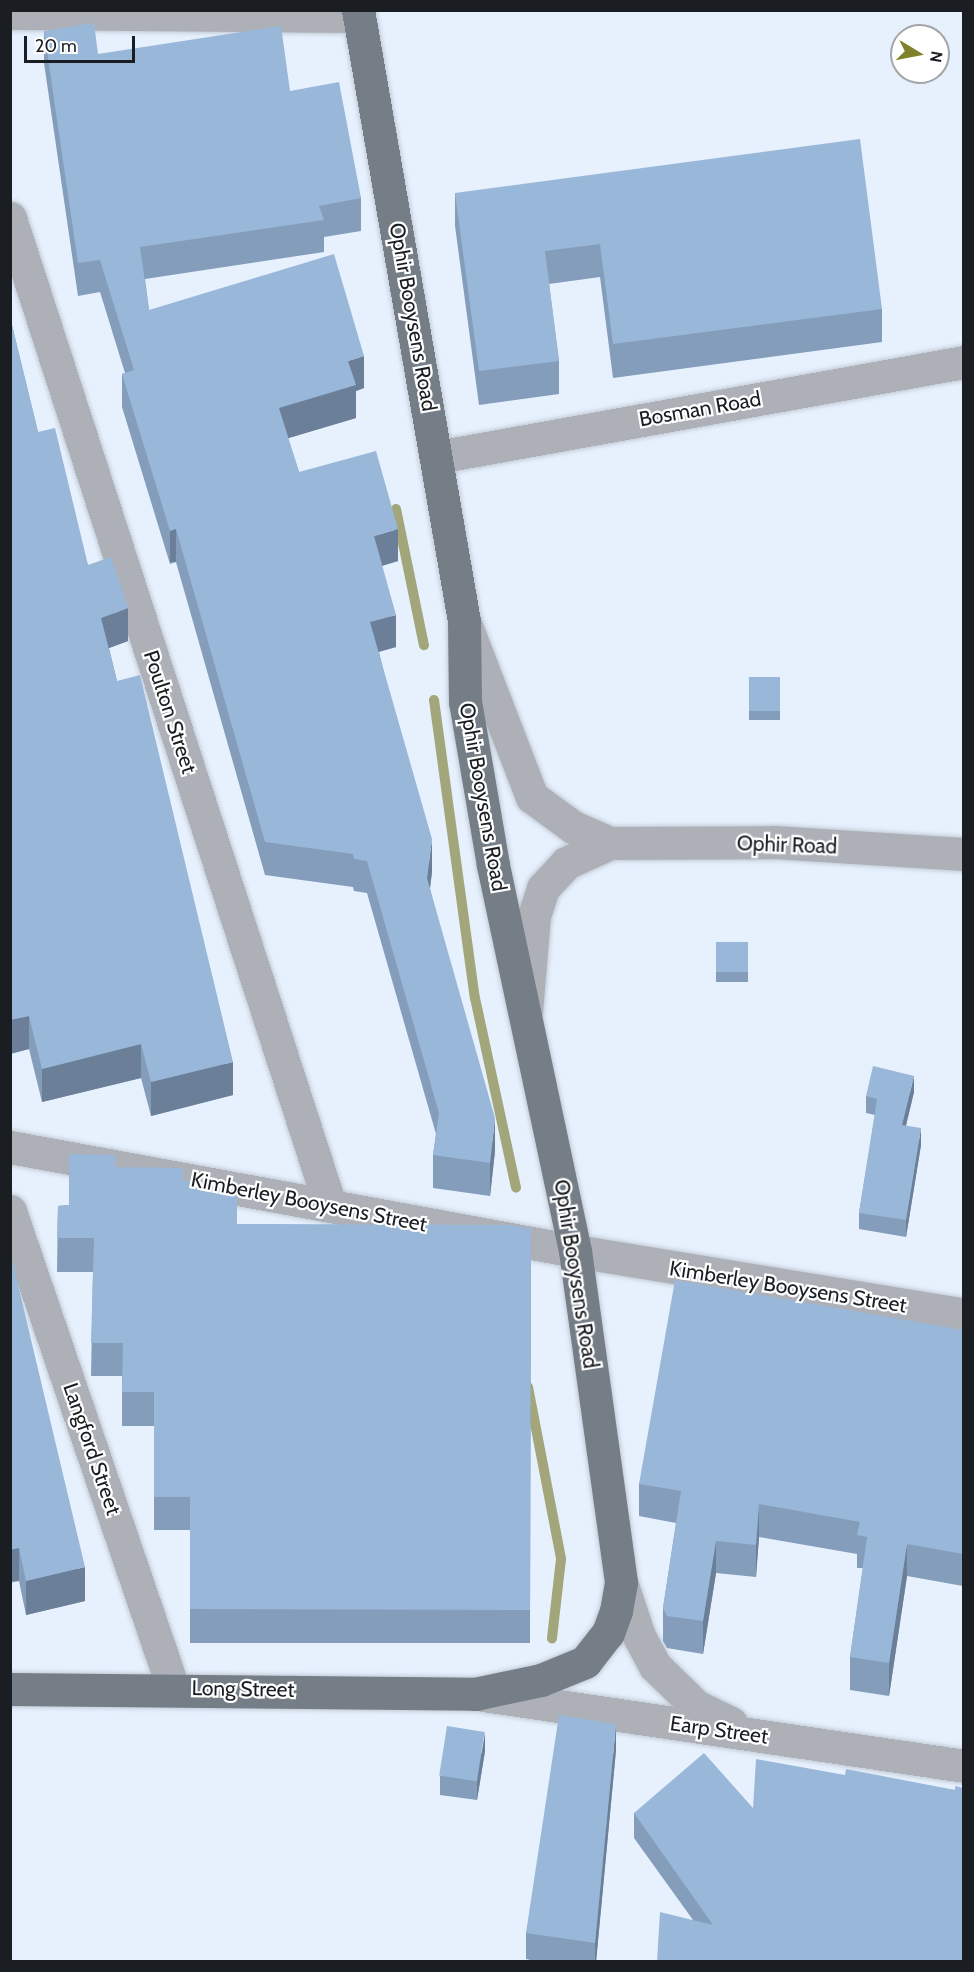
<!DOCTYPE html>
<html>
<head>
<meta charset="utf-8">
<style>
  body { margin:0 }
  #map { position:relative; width:974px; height:1972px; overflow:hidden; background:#e7f1fe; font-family:Cabin,sans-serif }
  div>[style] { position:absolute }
  .stream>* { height:10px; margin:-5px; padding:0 5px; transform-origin:5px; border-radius:5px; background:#a3a67b }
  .roads { filter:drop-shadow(0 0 2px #c2cbd6) drop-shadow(0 0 2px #c2cbd6) }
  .minor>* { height:33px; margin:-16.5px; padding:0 16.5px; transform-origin:16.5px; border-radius:16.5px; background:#adb1b7 }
  .major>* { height:33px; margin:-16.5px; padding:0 16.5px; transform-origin:16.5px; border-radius:16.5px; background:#757d86 }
  .wall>* { inset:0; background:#849dbb; transform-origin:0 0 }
  .shaded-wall>* { inset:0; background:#6b8098; transform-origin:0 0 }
  .building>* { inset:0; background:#99b7d9; transform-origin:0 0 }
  span { translate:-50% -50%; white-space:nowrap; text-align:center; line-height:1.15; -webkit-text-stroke:4.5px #fff; paint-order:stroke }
  .street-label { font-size:21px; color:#1a1e22 }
  .frame { position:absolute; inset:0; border:12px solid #1a1e22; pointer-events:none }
  .north { position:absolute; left:890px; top:24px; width:60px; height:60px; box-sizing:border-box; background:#fff; border:2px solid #a3a5a7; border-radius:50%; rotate:100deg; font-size:16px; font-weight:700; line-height:24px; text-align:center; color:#1a1e22 }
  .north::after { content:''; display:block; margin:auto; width:21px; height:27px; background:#80822b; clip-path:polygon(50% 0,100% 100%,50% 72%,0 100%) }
  .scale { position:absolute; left:24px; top:36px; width:111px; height:27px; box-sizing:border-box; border:3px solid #1a1e22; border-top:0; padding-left:8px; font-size:18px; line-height:21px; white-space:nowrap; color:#1a1e22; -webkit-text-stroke:4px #fff; paint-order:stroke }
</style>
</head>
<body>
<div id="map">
  <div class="stream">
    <i style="left:396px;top:509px;width:139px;rotate:78.4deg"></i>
    <i style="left:434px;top:700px;width:301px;rotate:82.2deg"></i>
    <i style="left:475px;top:998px;width:194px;rotate:77.8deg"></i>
    <i style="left:528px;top:1387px;width:175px;rotate:79.1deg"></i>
    <i style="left:561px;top:1559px;width:80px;rotate:96.5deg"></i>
  </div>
  <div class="roads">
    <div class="minor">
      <i style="left:10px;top:13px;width:349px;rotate:0.5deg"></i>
      <i style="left:10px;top:218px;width:1038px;rotate:72.04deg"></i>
      <i style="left:437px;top:457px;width:535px;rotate:-10.22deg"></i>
      <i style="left:464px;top:621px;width:189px;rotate:68.9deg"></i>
      <i style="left:532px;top:797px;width:51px;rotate:36.2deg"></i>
      <i style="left:573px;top:827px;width:40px;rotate:23.4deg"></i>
      <i style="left:526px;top:1011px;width:95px;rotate:-85.2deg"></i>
      <i style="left:534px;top:916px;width:29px;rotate:-72deg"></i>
      <i style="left:543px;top:888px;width:34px;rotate:-47deg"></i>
      <i style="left:566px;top:863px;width:48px;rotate:-24.4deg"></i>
      <i style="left:610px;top:843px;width:164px;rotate:-0.3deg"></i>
      <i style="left:774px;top:842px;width:190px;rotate:3.6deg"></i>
      <i style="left:10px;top:1147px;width:574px;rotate:10.43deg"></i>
      <i style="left:575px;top:1251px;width:394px;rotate:9.3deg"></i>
      <i style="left:10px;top:1211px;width:504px;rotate:71.13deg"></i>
      <i style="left:621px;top:1582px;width:57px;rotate:71.6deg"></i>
      <i style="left:639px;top:1636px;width:34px;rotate:62deg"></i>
      <i style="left:655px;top:1666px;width:57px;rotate:44.3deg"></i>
      <i style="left:696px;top:1706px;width:39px;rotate:26deg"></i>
      <i style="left:477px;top:1694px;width:492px;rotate:8.4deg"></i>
    </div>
    <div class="major">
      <i style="left:10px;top:1689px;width:465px;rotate:0.6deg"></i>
      <i style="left:475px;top:1694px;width:67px;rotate:-12deg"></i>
      <i style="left:541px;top:1680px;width:48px;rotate:-22.2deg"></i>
      <i style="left:585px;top:1662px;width:37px;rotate:-52deg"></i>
      <i style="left:608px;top:1633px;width:23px;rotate:-70deg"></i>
      <i style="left:616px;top:1611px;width:29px;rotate:-80deg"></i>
      <i style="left:621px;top:1582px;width:334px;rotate:-97.9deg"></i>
      <i style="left:575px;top:1251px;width:395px;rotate:-102deg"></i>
      <i style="left:493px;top:865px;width:165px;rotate:-99.7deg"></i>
      <i style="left:465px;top:702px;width:81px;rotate:-90.7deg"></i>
      <i style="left:464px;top:621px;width:620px;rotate:-99.84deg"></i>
    </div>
  </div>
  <div class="wall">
    <i style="clip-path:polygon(44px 31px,98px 54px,290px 91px,361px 198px,361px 231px,324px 237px,324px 252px,145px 279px,149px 310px,364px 388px,356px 391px,356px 418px,288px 438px,299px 472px,398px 561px,382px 566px,396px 647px,379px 652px,432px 872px,430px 889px,495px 1151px,490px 1196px,433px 1188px,433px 1155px,436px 1134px,367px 893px,354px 891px,353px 887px,265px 875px,176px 562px,170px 564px,122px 407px,122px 374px,125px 373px,100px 292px,78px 296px,44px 63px)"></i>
    <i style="clip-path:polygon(455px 193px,882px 309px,882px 342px,613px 378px,600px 277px,549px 284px,559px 361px,559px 394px,479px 405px,455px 226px)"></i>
    <i style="clip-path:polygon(10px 317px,38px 432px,88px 565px,128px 641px,109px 648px,117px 681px,233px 1095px,151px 1116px,141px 1078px,42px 1102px,29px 1049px,10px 1054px)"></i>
    <i style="left:749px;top:677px;width:31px;height:43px"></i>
    <i style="left:716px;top:942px;width:32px;height:40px"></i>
    <i style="clip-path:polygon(914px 1092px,906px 1125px,921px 1145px,906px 1237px,859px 1229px,859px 1213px,875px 1115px,866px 1113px,866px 1096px)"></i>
    <i style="clip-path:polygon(115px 1167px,183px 1181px,237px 1224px,531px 1229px,530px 1643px,190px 1643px,190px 1530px,154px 1530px,154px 1426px,122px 1426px,122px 1376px,91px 1376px,93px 1272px,57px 1272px,58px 1206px,69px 1205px)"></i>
    <i style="clip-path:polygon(10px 1251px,85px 1601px,26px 1615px,19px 1581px,10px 1583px)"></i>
    <i style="clip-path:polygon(963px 1330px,963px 1586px,907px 1576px,889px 1696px,850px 1690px,850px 1657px,863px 1568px,857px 1568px,857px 1554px,759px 1537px,756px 1577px,716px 1573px,703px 1654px,667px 1648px,663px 1641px,663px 1608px,676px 1523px,639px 1516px,639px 1484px)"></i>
    <i style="clip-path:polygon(616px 1750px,596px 1962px,539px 1962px,526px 1959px,526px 1933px)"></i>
    <i style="clip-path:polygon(485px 1751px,477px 1800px,440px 1795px,440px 1776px)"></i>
    <i style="clip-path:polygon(845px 1775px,955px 1790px,657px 1962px,693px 1920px,634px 1838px,634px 1813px,753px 1808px)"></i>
  </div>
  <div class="shaded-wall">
    <i style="clip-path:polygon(364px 356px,364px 388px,356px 391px,356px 418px,279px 441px,279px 408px,348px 361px)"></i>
    <i style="left:176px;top:529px;width:33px;height:6px;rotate:90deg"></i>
    <i style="clip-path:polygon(398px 529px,398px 561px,374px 568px,374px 536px)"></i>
    <i style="clip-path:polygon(128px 608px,128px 641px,101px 651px,101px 618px)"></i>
    <i style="clip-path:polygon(396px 615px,396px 647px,370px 654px,370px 622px)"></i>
    <i style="clip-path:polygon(432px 839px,432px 872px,427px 910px,427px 878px)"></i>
    <i style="clip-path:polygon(29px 1016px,29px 1049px,10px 1054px,10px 1020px)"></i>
    <i style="clip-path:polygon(141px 1044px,141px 1078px,42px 1102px,42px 1069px)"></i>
    <i style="clip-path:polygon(233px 1062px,233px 1095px,151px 1116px,151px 1082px)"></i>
    <i style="clip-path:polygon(914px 1076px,914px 1092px,902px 1142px,902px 1125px)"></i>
    <i style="clip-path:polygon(495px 1118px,495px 1151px,490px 1196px,490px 1163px)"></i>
    <i style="clip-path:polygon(921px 1128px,921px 1145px,906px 1237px,906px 1220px)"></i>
    <i style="clip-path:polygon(759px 1504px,759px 1537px,756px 1577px,756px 1545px)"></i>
    <i style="clip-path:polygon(716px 1541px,716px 1573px,703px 1654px,703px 1621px)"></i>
    <i style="clip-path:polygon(907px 1544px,907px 1576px,889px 1696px,889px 1663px)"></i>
    <i style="left:19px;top:1548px;width:33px;height:9px;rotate:90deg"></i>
    <i style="clip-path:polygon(85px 1567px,85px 1601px,26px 1615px,26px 1581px)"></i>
    <i style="clip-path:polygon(616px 1724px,616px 1750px,596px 1962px,595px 1962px,595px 1943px)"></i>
    <i style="clip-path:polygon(485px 1732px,485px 1751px,477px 1800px,477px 1782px)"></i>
  </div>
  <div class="building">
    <i style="clip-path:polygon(94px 23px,98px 54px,281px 26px,290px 91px,339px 82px,361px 198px,319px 206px,324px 220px,140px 247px,149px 310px,334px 254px,364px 356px,348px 361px,356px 385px,279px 408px,299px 472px,376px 451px,398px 529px,374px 536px,396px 615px,370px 622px,432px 839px,427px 878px,495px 1118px,490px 1163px,433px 1155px,439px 1113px,367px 861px,354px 859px,353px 854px,265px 842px,176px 529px,170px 531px,122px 374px,134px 370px,100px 260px,78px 263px,44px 31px)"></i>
    <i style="clip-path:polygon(860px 139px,882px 309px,613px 344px,600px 244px,545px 251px,559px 361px,479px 371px,455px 193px)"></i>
    <i style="clip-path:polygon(10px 317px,38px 432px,55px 428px,88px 565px,111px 557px,128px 608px,101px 618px,117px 681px,140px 675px,233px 1062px,151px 1082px,141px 1044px,42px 1069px,29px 1016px,10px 1020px)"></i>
    <i style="left:749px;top:677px;width:31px;height:34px"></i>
    <i style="left:716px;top:942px;width:32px;height:30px"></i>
    <i style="clip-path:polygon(873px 1066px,914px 1076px,902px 1125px,921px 1128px,906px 1220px,859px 1213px,877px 1099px,866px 1096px)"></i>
    <i style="clip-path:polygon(69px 1154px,116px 1155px,115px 1167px,183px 1168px,183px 1181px,237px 1181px,237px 1224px,511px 1225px,531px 1229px,530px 1610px,190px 1609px,190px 1497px,154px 1497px,154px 1392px,122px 1392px,123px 1343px,91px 1343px,94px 1238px,57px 1238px,58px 1206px,69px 1205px)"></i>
    <i style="clip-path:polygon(10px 1251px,85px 1567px,26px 1581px,19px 1548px,10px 1550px)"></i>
    <i style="clip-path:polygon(675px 1280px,963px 1330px,963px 1554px,907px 1544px,889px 1663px,850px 1657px,867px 1537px,857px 1535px,860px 1522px,759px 1504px,756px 1545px,716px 1541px,703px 1621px,667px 1616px,663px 1608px,681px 1491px,639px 1484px)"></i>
    <i style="clip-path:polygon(559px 1715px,616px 1724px,595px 1943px,526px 1933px)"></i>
    <i style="left:447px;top:1726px;width:38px;height:50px;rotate:9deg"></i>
    <i style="clip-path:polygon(704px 1753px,753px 1808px,756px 1759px,845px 1775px,846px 1769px,955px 1790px,955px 1786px,963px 1788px,963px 1962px,657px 1962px,660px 1912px,713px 1925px,634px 1813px)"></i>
  </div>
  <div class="street-label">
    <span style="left:413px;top:317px;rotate:80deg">Ophir Booysens Road</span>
    <span style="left:700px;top:409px;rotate:-10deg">Bosman Road</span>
    <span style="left:170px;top:712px;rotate:72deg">Poulton Street</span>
    <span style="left:483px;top:797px;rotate:80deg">Ophir Booysens Road</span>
    <span style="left:787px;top:845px;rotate:2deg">Ophir Road</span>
    <span style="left:309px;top:1202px;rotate:11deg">Kimberley Booysens Street</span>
    <span style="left:576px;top:1274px;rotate:81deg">Ophir Booysens Road</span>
    <span style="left:788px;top:1287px;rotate:9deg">Kimberley Booysens Street</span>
    <span style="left:92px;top:1449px;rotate:71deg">Langford Street</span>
    <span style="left:243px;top:1689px;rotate:1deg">Long Street</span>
    <span style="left:719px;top:1730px;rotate:8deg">Earp Street</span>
  </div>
  <div class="frame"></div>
  <div class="north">N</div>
  <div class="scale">20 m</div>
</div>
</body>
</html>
